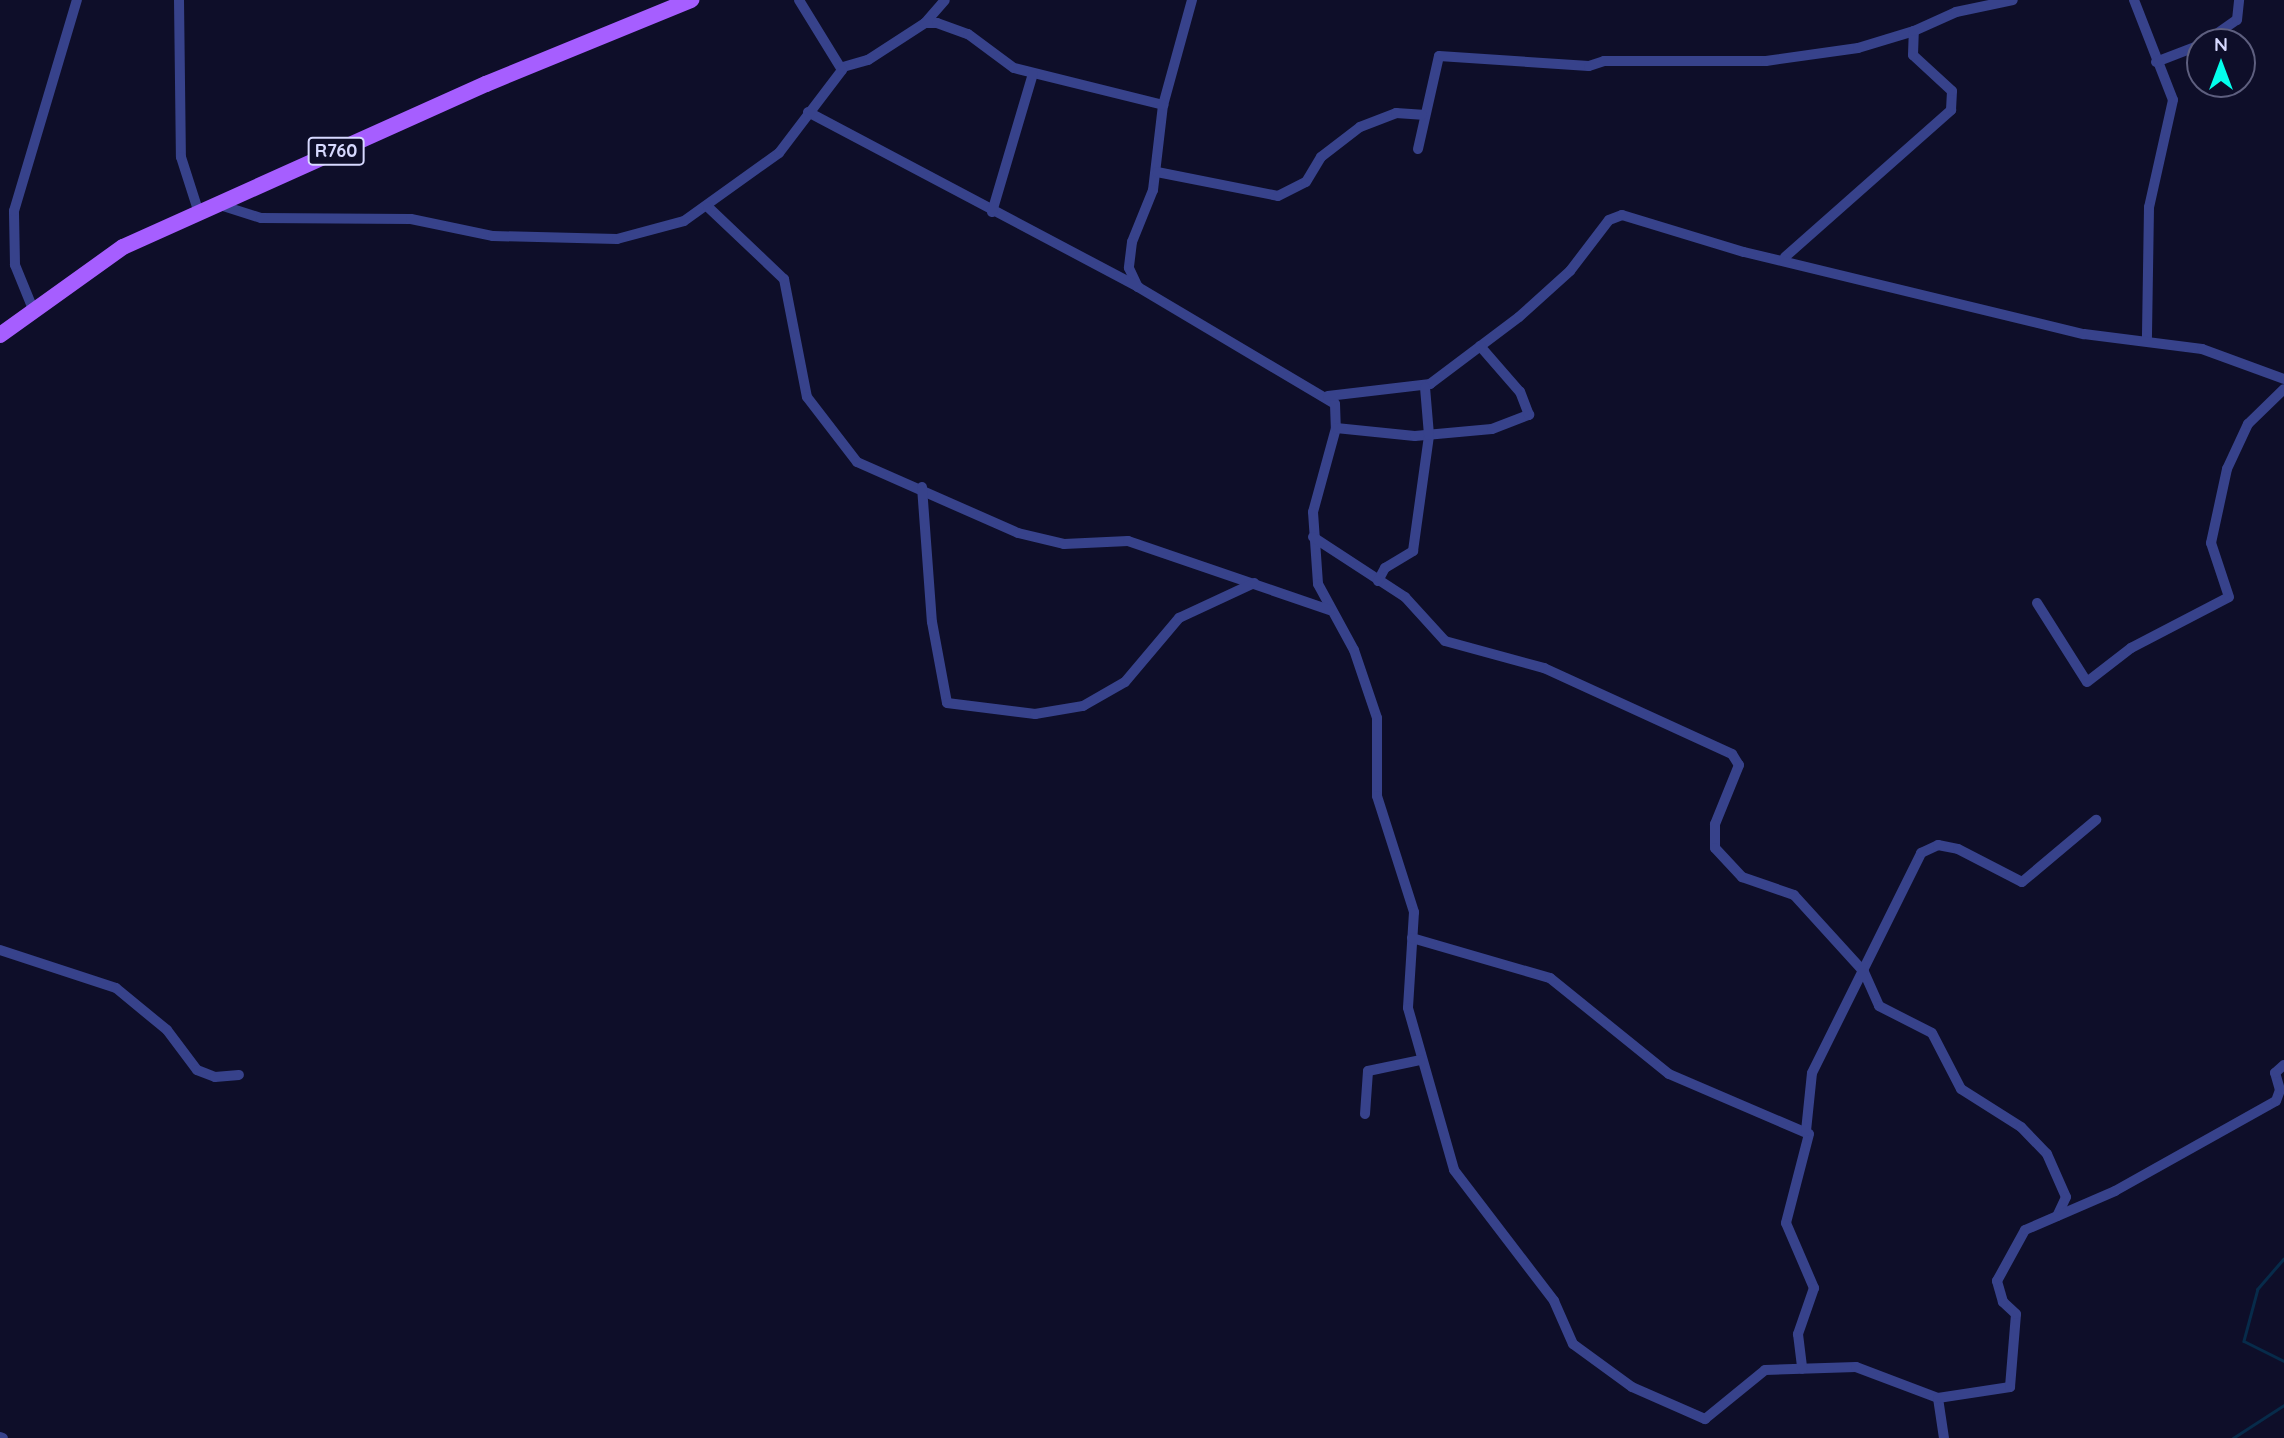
<!DOCTYPE html>
<html>
<head>
<meta charset="utf-8">
<style>
  body { margin:0 }
  #map { position:relative; width:2284px; height:1438px; overflow:hidden; background:#0e0e29; font-family:Quicksand,sans-serif }
  div>[style] { position:absolute }
  .stream>* { height:2.5px; margin:-1.25px; padding:0 1.25px; transform-origin:1.25px; border-radius:1.25px; background:#072b4a }
  .street>* { height:10px; margin:-5px; padding:0 5px; transform-origin:5px; border-radius:5px; background:#37428b }
  .primary>* { height:16px; margin:-8px; padding:0 8px; transform-origin:8px; border-radius:8px; background:#a65eff }
  span { translate:-50% -50%; white-space:nowrap; text-align:center; line-height:1.15; -webkit-text-stroke:7px #0e0e29; paint-order:stroke }
  .shield-label span { padding:2px 5px; background:#0e0e29; border:2px solid; border-radius:5px; -webkit-text-stroke-width:0 }
  .shield-label { font-size:18px; color:#d7d9ff; font-weight:700 }
  .north { position:absolute; left:2186px; top:28px; width:70px; height:70px; box-sizing:border-box; background:#0e0e29; border:2px solid #5e5f7f; border-radius:50%; rotate:0deg; font-size:19px; font-weight:700; line-height:28px; text-align:center; color:#d7d9ff }
  .north::after { content:''; display:block; margin:auto; width:24px; height:32px; background:#03ffec; clip-path:polygon(50% 0,100% 100%,50% 72%,0 100%) }
</style>
</head>
<body>
<div id="map">
  <div class="stream">
    <i style="left:2284px;top:1259px;width:40px;rotate:131deg"></i>
    <i style="left:2258px;top:1289px;width:54px;rotate:105.1deg"></i>
    <i style="left:2244px;top:1341px;width:45px;rotate:26.6deg"></i>
    <i style="left:2233px;top:1438px;width:61px;rotate:-32.9deg"></i>
  </div>
  <div class="street">
    <i style="left:179px;top:0;width:157px;rotate:89.3deg"></i>
    <i style="left:181px;top:157px;width:59px;rotate:72.2deg"></i>
    <i style="left:1192px;top:0;width:109px;rotate:105.4deg"></i>
    <i style="left:1163px;top:105px;width:86px;rotate:96.7deg"></i>
    <i style="left:1153px;top:190px;width:56px;rotate:112deg"></i>
    <i style="left:1132px;top:242px;width:26px;rotate:97deg"></i>
    <i style="left:1129px;top:268px;width:21px;rotate:65deg"></i>
    <i style="left:1138px;top:287px;width:229px;rotate:30.7deg"></i>
    <i style="left:1335px;top:404px;width:24px;rotate:88deg"></i>
    <i style="left:1336px;top:428px;width:87px;rotate:105.3deg"></i>
    <i style="left:1313px;top:512px;width:72px;rotate:86deg"></i>
    <i style="left:1318px;top:584px;width:75px;rotate:61.4deg"></i>
    <i style="left:1354px;top:650px;width:72px;rotate:71.3deg"></i>
    <i style="left:1377px;top:718px;width:78px;rotate:90deg"></i>
    <i style="left:1377px;top:796px;width:122px;rotate:72.3deg"></i>
    <i style="left:1414px;top:912px;width:96px;rotate:93.6deg"></i>
    <i style="left:1408px;top:1008px;width:168px;rotate:74.1deg"></i>
    <i style="left:1454px;top:1170px;width:165px;rotate:52.6deg"></i>
    <i style="left:1554px;top:1301px;width:47px;rotate:66.2deg"></i>
    <i style="left:1573px;top:1344px;width:73px;rotate:36.1deg"></i>
    <i style="left:1632px;top:1387px;width:80px;rotate:23.7deg"></i>
    <i style="left:1705px;top:1419px;width:77px;rotate:-39.2deg"></i>
    <i style="left:1765px;top:1370px;width:91px;rotate:-1.9deg"></i>
    <i style="left:1856px;top:1367px;width:88px;rotate:20.7deg"></i>
    <i style="left:1938px;top:1398px;width:40px;rotate:81.5deg"></i>
    <i style="left:2134px;top:0;width:107px;rotate:68.7deg"></i>
    <i style="left:2173px;top:100px;width:110px;rotate:102.6deg"></i>
    <i style="left:2149px;top:207px;width:133px;rotate:90.9deg"></i>
    <i style="left:925px;top:23px;width:30px;rotate:-49deg"></i>
    <i style="left:2205px;top:42px;width:39px;rotate:-35deg"></i>
    <i style="left:2237px;top:20px;width:20px;rotate:-84deg"></i>
    <i style="left:2156px;top:62px;width:47px;rotate:-21.1deg"></i>
    <i style="left:843px;top:67px;width:26px;rotate:-16deg"></i>
    <i style="left:868px;top:60px;width:68px;rotate:-33deg"></i>
    <i style="left:925px;top:23px;width:12px"></i>
    <i style="left:937px;top:23px;width:33px;rotate:20deg"></i>
    <i style="left:968px;top:34px;width:57px;rotate:36.5deg"></i>
    <i style="left:1014px;top:68px;width:154px;rotate:13.9deg"></i>
    <i style="left:808px;top:112px;width:374px;rotate:27.9deg"></i>
    <i style="left:1418px;top:149px;width:95px;rotate:-77.3deg"></i>
    <i style="left:1439px;top:56px;width:150px;rotate:3.8deg"></i>
    <i style="left:1589px;top:66px;width:16px;rotate:-18deg"></i>
    <i style="left:1604px;top:61px;width:162px"></i>
    <i style="left:1766px;top:61px;width:93px;rotate:-8deg"></i>
    <i style="left:1858px;top:48px;width:59px;rotate:-16.9deg"></i>
    <i style="left:1157px;top:172px;width:123px;rotate:11.2deg"></i>
    <i style="left:1278px;top:196px;width:31px;rotate:-27deg"></i>
    <i style="left:1306px;top:182px;width:29px;rotate:-59deg"></i>
    <i style="left:1321px;top:157px;width:49px;rotate:-37.6deg"></i>
    <i style="left:1360px;top:127px;width:39px;rotate:-21deg"></i>
    <i style="left:1396px;top:113px;width:26px;rotate:4deg"></i>
    <i style="left:220px;top:205px;width:43px;rotate:17.6deg"></i>
    <i style="left:261px;top:218px;width:150px;rotate:0.4deg"></i>
    <i style="left:411px;top:219px;width:84px;rotate:11.7deg"></i>
    <i style="left:493px;top:236px;width:124px;rotate:1.4deg"></i>
    <i style="left:617px;top:239px;width:69px;rotate:-15deg"></i>
    <i style="left:684px;top:221px;width:117px;rotate:-35.6deg"></i>
    <i style="left:779px;top:153px;width:104px;rotate:-52.8deg"></i>
    <i style="left:842px;top:70px;width:82px;rotate:-121.6deg"></i>
    <i style="left:708px;top:207px;width:105px;rotate:43.5deg"></i>
    <i style="left:784px;top:279px;width:120px;rotate:79deg"></i>
    <i style="left:807px;top:397px;width:82px;rotate:52.4deg"></i>
    <i style="left:857px;top:462px;width:176px;rotate:23.8deg"></i>
    <i style="left:1018px;top:533px;width:47px;rotate:13.4deg"></i>
    <i style="left:1064px;top:544px;width:64px;rotate:-2.7deg"></i>
    <i style="left:1128px;top:541px;width:213px;rotate:18.9deg"></i>
    <i style="left:992px;top:212px;width:144px;rotate:-73.5deg"></i>
    <i style="left:1785px;top:257px;width:222px;rotate:-41.5deg"></i>
    <i style="left:1951px;top:110px;width:19px;rotate:-87deg"></i>
    <i style="left:1952px;top:91px;width:53px;rotate:-137.3deg"></i>
    <i style="left:1913px;top:55px;width:24px;rotate:-88deg"></i>
    <i style="left:1914px;top:31px;width:46px;rotate:-24.3deg"></i>
    <i style="left:1956px;top:12px;width:58px;rotate:-11.9deg"></i>
    <i style="left:33px;top:309px;width:48px;rotate:-112.2deg"></i>
    <i style="left:15px;top:265px;width:54px;rotate:-91.1deg"></i>
    <i style="left:14px;top:211px;width:220px;rotate:-73.4deg"></i>
    <i style="left:1328px;top:396px;width:103px;rotate:-6.7deg"></i>
    <i style="left:1430px;top:384px;width:111px;rotate:-37deg"></i>
    <i style="left:1519px;top:317px;width:69px;rotate:-42deg"></i>
    <i style="left:1570px;top:271px;width:64px;rotate:-52.6deg"></i>
    <i style="left:1609px;top:220px;width:14px;rotate:-21deg"></i>
    <i style="left:1622px;top:215px;width:127px;rotate:16.9deg"></i>
    <i style="left:1744px;top:252px;width:350px;rotate:13.6deg"></i>
    <i style="left:2084px;top:334px;width:119px;rotate:7.2deg"></i>
    <i style="left:2202px;top:349px;width:87px;rotate:20.1deg"></i>
    <i style="left:1336px;top:428px;width:79px;rotate:5.8deg"></i>
    <i style="left:1415px;top:436px;width:77px;rotate:-5.2deg"></i>
    <i style="left:1492px;top:429px;width:40px;rotate:-21deg"></i>
    <i style="left:1529px;top:415px;width:25px;rotate:-111deg"></i>
    <i style="left:1520px;top:392px;width:61px;rotate:-131deg"></i>
    <i style="left:922px;top:487px;width:135px;rotate:85.8deg"></i>
    <i style="left:932px;top:622px;width:82px;rotate:79.5deg"></i>
    <i style="left:947px;top:703px;width:89px;rotate:7.1deg"></i>
    <i style="left:1035px;top:714px;width:49px;rotate:-9.5deg"></i>
    <i style="left:1083px;top:706px;width:48px;rotate:-29.7deg"></i>
    <i style="left:1125px;top:682px;width:84px;rotate:-49.8deg"></i>
    <i style="left:1179px;top:618px;width:83px;rotate:-25deg"></i>
    <i style="left:1313px;top:537px;width:110px;rotate:33.1deg"></i>
    <i style="left:1405px;top:597px;width:59px;rotate:47.7deg"></i>
    <i style="left:1445px;top:641px;width:103px;rotate:15.3deg"></i>
    <i style="left:1544px;top:668px;width:207px;rotate:24.6deg"></i>
    <i style="left:1732px;top:754px;width:13px;rotate:58deg"></i>
    <i style="left:1739px;top:765px;width:64px;rotate:112.1deg"></i>
    <i style="left:1715px;top:824px;width:24px;rotate:90deg"></i>
    <i style="left:1715px;top:848px;width:40px;rotate:47deg"></i>
    <i style="left:1742px;top:877px;width:55px;rotate:19.1deg"></i>
    <i style="left:1794px;top:895px;width:104px;rotate:47.7deg"></i>
    <i style="left:1864px;top:972px;width:37px;rotate:66deg"></i>
    <i style="left:1879px;top:1006px;width:59px;rotate:27deg"></i>
    <i style="left:1932px;top:1033px;width:63px;rotate:62.6deg"></i>
    <i style="left:1961px;top:1089px;width:71px;rotate:32.3deg"></i>
    <i style="left:2021px;top:1127px;width:37px;rotate:46deg"></i>
    <i style="left:2047px;top:1154px;width:47px;rotate:66.2deg"></i>
    <i style="left:2066px;top:1197px;width:21px;rotate:115deg"></i>
    <i style="left:1378px;top:581px;width:15px;rotate:-62deg"></i>
    <i style="left:1385px;top:568px;width:33px;rotate:-31deg"></i>
    <i style="left:1413px;top:551px;width:117px;rotate:-82.1deg"></i>
    <i style="left:1429px;top:435px;width:48px;rotate:-94.8deg"></i>
    <i style="left:2037px;top:603px;width:93px;rotate:57.7deg"></i>
    <i style="left:2087px;top:682px;width:56px;rotate:-37.7deg"></i>
    <i style="left:2131px;top:648px;width:110px;rotate:-27.5deg"></i>
    <i style="left:2229px;top:597px;width:57px;rotate:-108.4deg"></i>
    <i style="left:2211px;top:543px;width:76px;rotate:-77.8deg"></i>
    <i style="left:2227px;top:469px;width:50px;rotate:-65deg"></i>
    <i style="left:2248px;top:424px;width:50px;rotate:-44.2deg"></i>
    <i style="left:1412px;top:938px;width:144px;rotate:16.2deg"></i>
    <i style="left:1550px;top:978px;width:153px;rotate:38.9deg"></i>
    <i style="left:1669px;top:1074px;width:152px;rotate:23.2deg"></i>
    <i style="left:1809px;top:1134px;width:92px;rotate:104.5deg"></i>
    <i style="left:1786px;top:1223px;width:71px;rotate:66.7deg"></i>
    <i style="left:1814px;top:1288px;width:49px;rotate:109.2deg"></i>
    <i style="left:1798px;top:1334px;width:35px;rotate:83deg"></i>
    <i style="left:0;top:950px;width:122px;rotate:18.1deg"></i>
    <i style="left:116px;top:988px;width:66px;rotate:39.5deg"></i>
    <i style="left:167px;top:1030px;width:50px;rotate:53.1deg"></i>
    <i style="left:197px;top:1070px;width:19px;rotate:21deg"></i>
    <i style="left:215px;top:1077px;width:24px;rotate:-5deg"></i>
    <i style="left:1365px;top:1114px;width:43px;rotate:-86deg"></i>
    <i style="left:1368px;top:1071px;width:53px;rotate:-11.9deg"></i>
    <i style="left:1806px;top:1131px;width:58px;rotate:-84.1deg"></i>
    <i style="left:1812px;top:1073px;width:246px;rotate:-63.6deg"></i>
    <i style="left:1921px;top:853px;width:19px;rotate:-25deg"></i>
    <i style="left:1938px;top:845px;width:20px;rotate:11deg"></i>
    <i style="left:1958px;top:849px;width:72px;rotate:27.3deg"></i>
    <i style="left:2022px;top:882px;width:97px;rotate:-40deg"></i>
    <i style="left:1938px;top:1398px;width:73px;rotate:-8.7deg"></i>
    <i style="left:2010px;top:1387px;width:73px;rotate:-85.3deg"></i>
    <i style="left:2016px;top:1314px;width:18px;rotate:-137deg"></i>
    <i style="left:2003px;top:1302px;width:22px;rotate:-106deg"></i>
    <i style="left:1997px;top:1281px;width:58px;rotate:-61.2deg"></i>
    <i style="left:2025px;top:1230px;width:98px;rotate:-23.4deg"></i>
    <i style="left:2115px;top:1191px;width:184px;rotate:-29.2deg"></i>
    <i style="left:2276px;top:1101px;width:12px;rotate:-70deg"></i>
    <i style="left:2280px;top:1090px;width:18px;rotate:-106deg"></i>
    <i style="left:2275px;top:1073px;width:12px;rotate:-42deg"></i>
    <i style="left:0;top:1437px;width:3px;rotate:18deg"></i>
  </div>
  <div class="primary">
    <i style="left:0;top:335px;width:151px;rotate:-35.6deg"></i>
    <i style="left:123px;top:247px;width:398px;rotate:-24.2deg"></i>
    <i style="left:486px;top:84px;width:222px;rotate:-22.3deg"></i>
  </div>
  <div class="shield-label">
    <span style="left:336px;top:151px">R760</span>
  </div>
  <div class="north">N</div>
</div>
</body>
</html>
